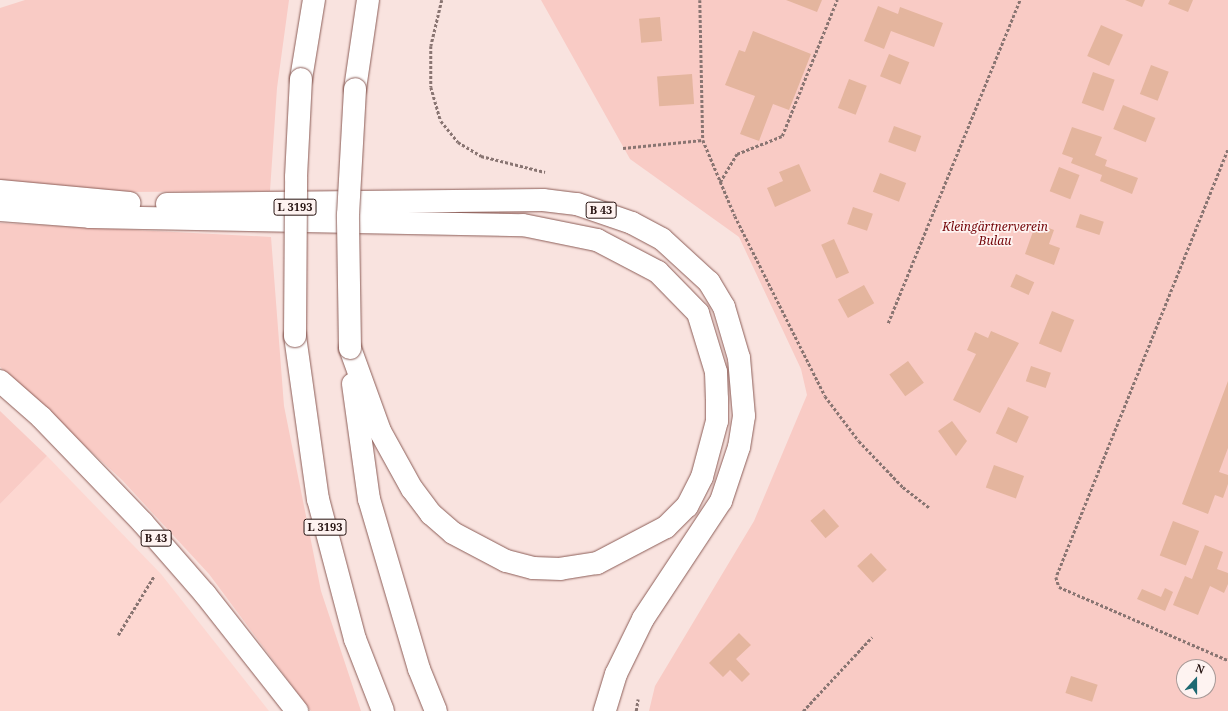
<!DOCTYPE html>
<html>
<head>
<meta charset="utf-8">
<style>
  body { margin:0 }
  #map { position:relative; width:1228px; height:711px; overflow:hidden; background:#f9e3df; font-family:"Noto Serif",serif }
  div>[style] { position:absolute }
  .built>* { inset:0; background:#fdd7d1 }
  .green>* { inset:0; background:#f9cbc5 }
  .building>* { inset:0; background:#e4b59e; transform-origin:0 0 }
  .path>* { height:2.5px; margin-top:-1.25px; transform-origin:0; background:repeating-linear-gradient(90deg,#897572 0 3px,transparent 0 5px) }
  .roads { filter:drop-shadow(0 0 1px #8c5d57) drop-shadow(0 0 1px #8c5d57) }
  .trunk>* { height:22px; margin:-11px; padding:0 11px; transform-origin:11px; border-radius:11px; background:#fff }
  .bridges { filter:drop-shadow(0 0 1px #8c5d57) drop-shadow(0 0 1px #8c5d57) }
  .trunk-bridge>* { height:22px; margin:-11px; padding:0 11px; transform-origin:11px; border-radius:11px; background:#fff }
  span { translate:-50% -50%; white-space:nowrap; text-align:center; line-height:1.15; -webkit-text-stroke:3.5px #fef3f1; paint-order:stroke }
  .shield-label span { padding:1px 3px; background:#fef3f1; border:1px solid; border-radius:3px; -webkit-text-stroke-width:0 }
  .shield-label { font-size:11px; color:#251210; font-weight:700 }
  .park-label { font-size:12px; color:#740509; font-style:italic }
  .north { position:absolute; left:1176px; top:659px; width:40px; height:40px; box-sizing:border-box; background:#fef3f1; border:1px solid #a79997; border-radius:50%; rotate:21deg; font-size:11px; font-weight:700; line-height:16px; text-align:center; color:#251210 }
  .north::after { content:''; display:block; margin:auto; width:14px; height:18px; background:#1e6972; clip-path:polygon(50% 0,100% 100%,50% 72%,0 100%) }
</style>
</head>
<body>
<div id="map">
  <div class="built">
    <i style="clip-path:polygon(47px 456px,161px 574px,269px 711px,0 711px,0 504px)"></i>
  </div>
  <div class="green">
    <i style="clip-path:polygon(25px 0,289px 0,277px 88px,270px 191px,130px 192px,44px 187px,0 180px,0 8px)"></i>
    <i style="clip-path:polygon(evenodd,541px 0,1228px 0,1228px 711px,649px 711px,655px 686px,754px 521px,807px 395px,801px 369px,739px 237px,630px 159px,541px 0,1184px 667px,1208px 667px,1208px 691px,1184px 691px,1184px 667px)"></i>
    <i style="clip-path:polygon(0 223px,271px 237px,284px 406px,321px 591px,361px 711px,311px 711px,209px 574px,122px 480px,0 367px)"></i>
    <i style="clip-path:polygon(0 411px,47px 456px,0 504px)"></i>
  </div>
  <div class="building">
    <i style="clip-path:polygon(786px 0,822px 0,817px 12px)"></i>
    <i style="clip-path:polygon(1125px 0,1145px 0,1142px 7px)"></i>
    <i style="clip-path:polygon(1170px 0,1193px 0,1188px 12px,1168px 4px)"></i>
    <i style="clip-path:polygon(878px 6px,898px 14px,900px 7px,943px 23px,934px 47px,891px 31px,884px 49px,864px 41px)"></i>
    <i style="left:660px;top:17px;width:24px;height:21px;rotate:85deg"></i>
    <i style="left:1101px;top:25px;width:24px;height:34px;rotate:24deg"></i>
    <i style="clip-path:polygon(753px 31px,811px 54px,789px 110px,773px 104px,759px 141px,740px 134px,755px 96px,725px 85px,739px 50px,745px 52px)"></i>
    <i style="left:889px;top:54px;width:22px;height:24px;rotate:22deg"></i>
    <i style="left:1151px;top:65px;width:19px;height:31px;rotate:21deg"></i>
    <i style="left:1093px;top:72px;width:23px;height:33px;rotate:20deg"></i>
    <i style="left:692px;top:74px;width:30px;height:35px;rotate:86deg"></i>
    <i style="left:849px;top:79px;width:19px;height:31px;rotate:21deg"></i>
    <i style="left:1123px;top:105px;width:35px;height:26px;rotate:22deg"></i>
    <i style="left:894px;top:126px;width:29px;height:17px;rotate:20deg"></i>
    <i style="clip-path:polygon(1072px 127px,1102px 137px,1095px 155px,1107px 160px,1105px 166px,1138px 178px,1132px 194px,1100px 181px,1102px 175px,1071px 163px,1073px 158px,1062px 154px)"></i>
    <i style="clip-path:polygon(799px 164px,811px 191px,775px 207px,767px 188px,783px 181px,779px 172px)"></i>
    <i style="left:1059px;top:167px;width:22px;height:26px;rotate:21deg"></i>
    <i style="left:880px;top:173px;width:28px;height:20px;rotate:21deg"></i>
    <i style="left:853px;top:207px;width:21px;height:18px;rotate:19deg"></i>
    <i style="left:1080px;top:214px;width:25px;height:14px;rotate:18deg"></i>
    <i style="clip-path:polygon(1036px 223px,1054px 230px,1049px 244px,1060px 248px,1054px 265px,1025px 254px)"></i>
    <i style="left:834px;top:239px;width:37px;height:14px;rotate:66deg"></i>
    <i style="left:1016px;top:274px;width:20px;height:14px;rotate:24deg"></i>
    <i style="left:864px;top:285px;width:21px;height:30px;rotate:61deg"></i>
    <i style="left:1052px;top:311px;width:24px;height:35px;rotate:22deg"></i>
    <i style="clip-path:polygon(991px 331px,1019px 343px,980px 413px,953px 400px,976px 354px,967px 350px,975px 332px,988px 338px)"></i>
    <i style="left:908px;top:361px;width:27px;height:23px;rotate:54deg"></i>
    <i style="left:1031px;top:366px;width:21px;height:16px;rotate:19deg"></i>
    <i style="clip-path:polygon(1228px 381px,1228px 448px,1219px 472px,1228px 475px,1228px 484px,1223px 498px,1215px 495px,1208px 514px,1182px 504px)"></i>
    <i style="left:1008px;top:407px;width:23px;height:29px;rotate:25deg"></i>
    <i style="clip-path:polygon(952px 421px,967px 441px,956px 456px,938px 431px)"></i>
    <i style="left:994px;top:465px;width:32px;height:24px;rotate:20deg"></i>
    <i style="left:824px;top:509px;width:23px;height:18px;rotate:49deg"></i>
    <i style="left:1173px;top:521px;width:28px;height:37px;rotate:21deg"></i>
    <i style="clip-path:polygon(1205px 545px,1223px 552px,1217px 569px,1228px 573px,1228px 584px,1224px 593px,1210px 586px,1198px 615px,1173px 605px,1185px 576px,1192px 579px)"></i>
    <i style="left:871px;top:553px;width:23px;height:19px;rotate:47deg"></i>
    <i style="clip-path:polygon(1165px 588px,1173px 592px,1165px 611px,1137px 599px,1142px 589px,1161px 597px)"></i>
    <i style="clip-path:polygon(739px 633px,751px 645px,736px 659px,750px 674px,742px 682px,730px 670px,723px 677px,709px 663px)"></i>
    <i style="left:1071px;top:676px;width:28px;height:18px;rotate:18deg"></i>
  </div>
  <div class="path">
    <i style="left:442px;top:0;width:47px;rotate:103.4deg"></i>
    <i style="left:431px;top:46px;width:41px;rotate:90deg"></i>
    <i style="left:431px;top:87px;width:35px;rotate:74deg"></i>
    <i style="left:441px;top:121px;width:27px;rotate:51deg"></i>
    <i style="left:458px;top:142px;width:27px;rotate:31deg"></i>
    <i style="left:481px;top:156px;width:66px;rotate:14deg"></i>
    <i style="left:700px;top:0;width:140px;rotate:88.8deg"></i>
    <i style="left:703px;top:140px;width:82px;rotate:67.2deg"></i>
    <i style="left:735px;top:216px;width:201px;rotate:63.4deg"></i>
    <i style="left:825px;top:396px;width:56px;rotate:52.9deg"></i>
    <i style="left:859px;top:441px;width:64px;rotate:46.3deg"></i>
    <i style="left:903px;top:487px;width:34px;rotate:38deg"></i>
    <i style="left:623px;top:148px;width:80px;rotate:-5.7deg"></i>
    <i style="left:1228px;top:150px;width:460px;rotate:111.9deg"></i>
    <i style="left:1056px;top:577px;width:10px;rotate:73deg"></i>
    <i style="left:1059px;top:587px;width:184px;rotate:23.4deg"></i>
    <i style="left:720px;top:182px;width:33px;rotate:-59deg"></i>
    <i style="left:737px;top:154px;width:48px;rotate:-21.8deg"></i>
    <i style="left:782px;top:136px;width:147px;rotate:-68deg"></i>
    <i style="left:888px;top:323px;width:349px;rotate:-67.8deg"></i>
    <i style="left:118px;top:635px;width:69px;rotate:-58.6deg"></i>
    <i style="left:636px;top:711px;width:12px;rotate:-81deg"></i>
    <i style="left:803px;top:711px;width:101px;rotate:-47deg"></i>
  </div>
  <div class="roads">
    <div class="trunk">
      <i style="left:301px;top:79px;width:80px;rotate:-80.7deg"></i>
      <i style="left:355px;top:89px;width:90px;rotate:-81.7deg"></i>
      <i style="left:0;top:191px;width:130px;rotate:5.3deg"></i>
      <i style="left:167px;top:204px;width:376px;rotate:-0.6deg"></i>
      <i style="left:543px;top:200px;width:34px;rotate:7deg"></i>
      <i style="left:577px;top:204px;width:58px;rotate:19.1deg"></i>
      <i style="left:632px;top:223px;width:34px;rotate:28deg"></i>
      <i style="left:662px;top:239px;width:64px;rotate:42.5deg"></i>
      <i style="left:709px;top:282px;width:29px;rotate:59deg"></i>
      <i style="left:724px;top:307px;width:53px;rotate:73.6deg"></i>
      <i style="left:739px;top:358px;width:58px;rotate:85.1deg"></i>
      <i style="left:744px;top:416px;width:31px;rotate:99deg"></i>
      <i style="left:739px;top:447px;width:57px;rotate:108.4deg"></i>
      <i style="left:721px;top:501px;width:141px;rotate:123.5deg"></i>
      <i style="left:643px;top:619px;width:61px;rotate:116.1deg"></i>
      <i style="left:616px;top:674px;width:39px;rotate:107deg"></i>
      <i style="left:0;top:210px;width:90px;rotate:4.4deg"></i>
      <i style="left:90px;top:217px;width:433px;rotate:1.1deg"></i>
      <i style="left:523px;top:225px;width:76px;rotate:11.5deg"></i>
      <i style="left:597px;top:240px;width:69px;rotate:27.7deg"></i>
      <i style="left:658px;top:272px;width:57px;rotate:45.7deg"></i>
      <i style="left:698px;top:313px;width:62px;rotate:73deg"></i>
      <i style="left:716px;top:372px;width:27px;rotate:88deg"></i>
      <i style="left:717px;top:399px;width:22px;rotate:90deg"></i>
      <i style="left:717px;top:421px;width:58px;rotate:105deg"></i>
      <i style="left:702px;top:477px;width:33px;rotate:117deg"></i>
      <i style="left:687px;top:506px;width:30px;rotate:135deg"></i>
      <i style="left:666px;top:527px;width:78px;rotate:152.4deg"></i>
      <i style="left:597px;top:563px;width:36px;rotate:171deg"></i>
      <i style="left:561px;top:569px;width:28px;rotate:-178deg"></i>
      <i style="left:533px;top:568px;width:28px;rotate:-165deg"></i>
      <i style="left:506px;top:561px;width:60px;rotate:-152.2deg"></i>
      <i style="left:453px;top:533px;width:29px;rotate:-139deg"></i>
      <i style="left:431px;top:514px;width:31px;rotate:-127deg"></i>
      <i style="left:412px;top:489px;width:66px;rotate:-118.9deg"></i>
      <i style="left:380px;top:431px;width:88px;rotate:-109.9deg"></i>
      <i style="left:295px;top:336px;width:165px;rotate:82deg"></i>
      <i style="left:318px;top:499px;width:145px;rotate:75.2deg"></i>
      <i style="left:355px;top:639px;width:77px;rotate:68.7deg"></i>
      <i style="left:0;top:381px;width:55px;rotate:41.3deg"></i>
      <i style="left:41px;top:417px;width:147px;rotate:46.1deg"></i>
      <i style="left:143px;top:523px;width:94px;rotate:48.9deg"></i>
      <i style="left:205px;top:594px;width:149px;rotate:51.8deg"></i>
      <i style="left:353px;top:384px;width:116px;rotate:82.1deg"></i>
      <i style="left:369px;top:499px;width:177px;rotate:73.6deg"></i>
      <i style="left:419px;top:669px;width:45px;rotate:68deg"></i>
    </div>
  </div>
  <div class="bridges">
    <div class="trunk-bridge">
      <i style="left:295px;top:336px;width:159px;rotate:-89.6deg"></i>
      <i style="left:296px;top:177px;width:98px;rotate:-87.1deg"></i>
      <i style="left:350px;top:348px;width:133px;rotate:-90.9deg"></i>
      <i style="left:348px;top:215px;width:126px;rotate:-86.8deg"></i>
    </div>
  </div>
  <div class="shield-label">
    <span style="left:295px;top:207px">L 3193</span>
    <span style="left:601px;top:210px">B 43</span>
    <span style="left:325px;top:527px">L 3193</span>
    <span style="left:156px;top:538px">B 43</span>
  </div>
  <div class="park-label">
    <span style="left:995px;top:234px">Kleingärtnerverein<br>Bulau</span>
  </div>
  <div class="north">N</div>
</div>
</body>
</html>
